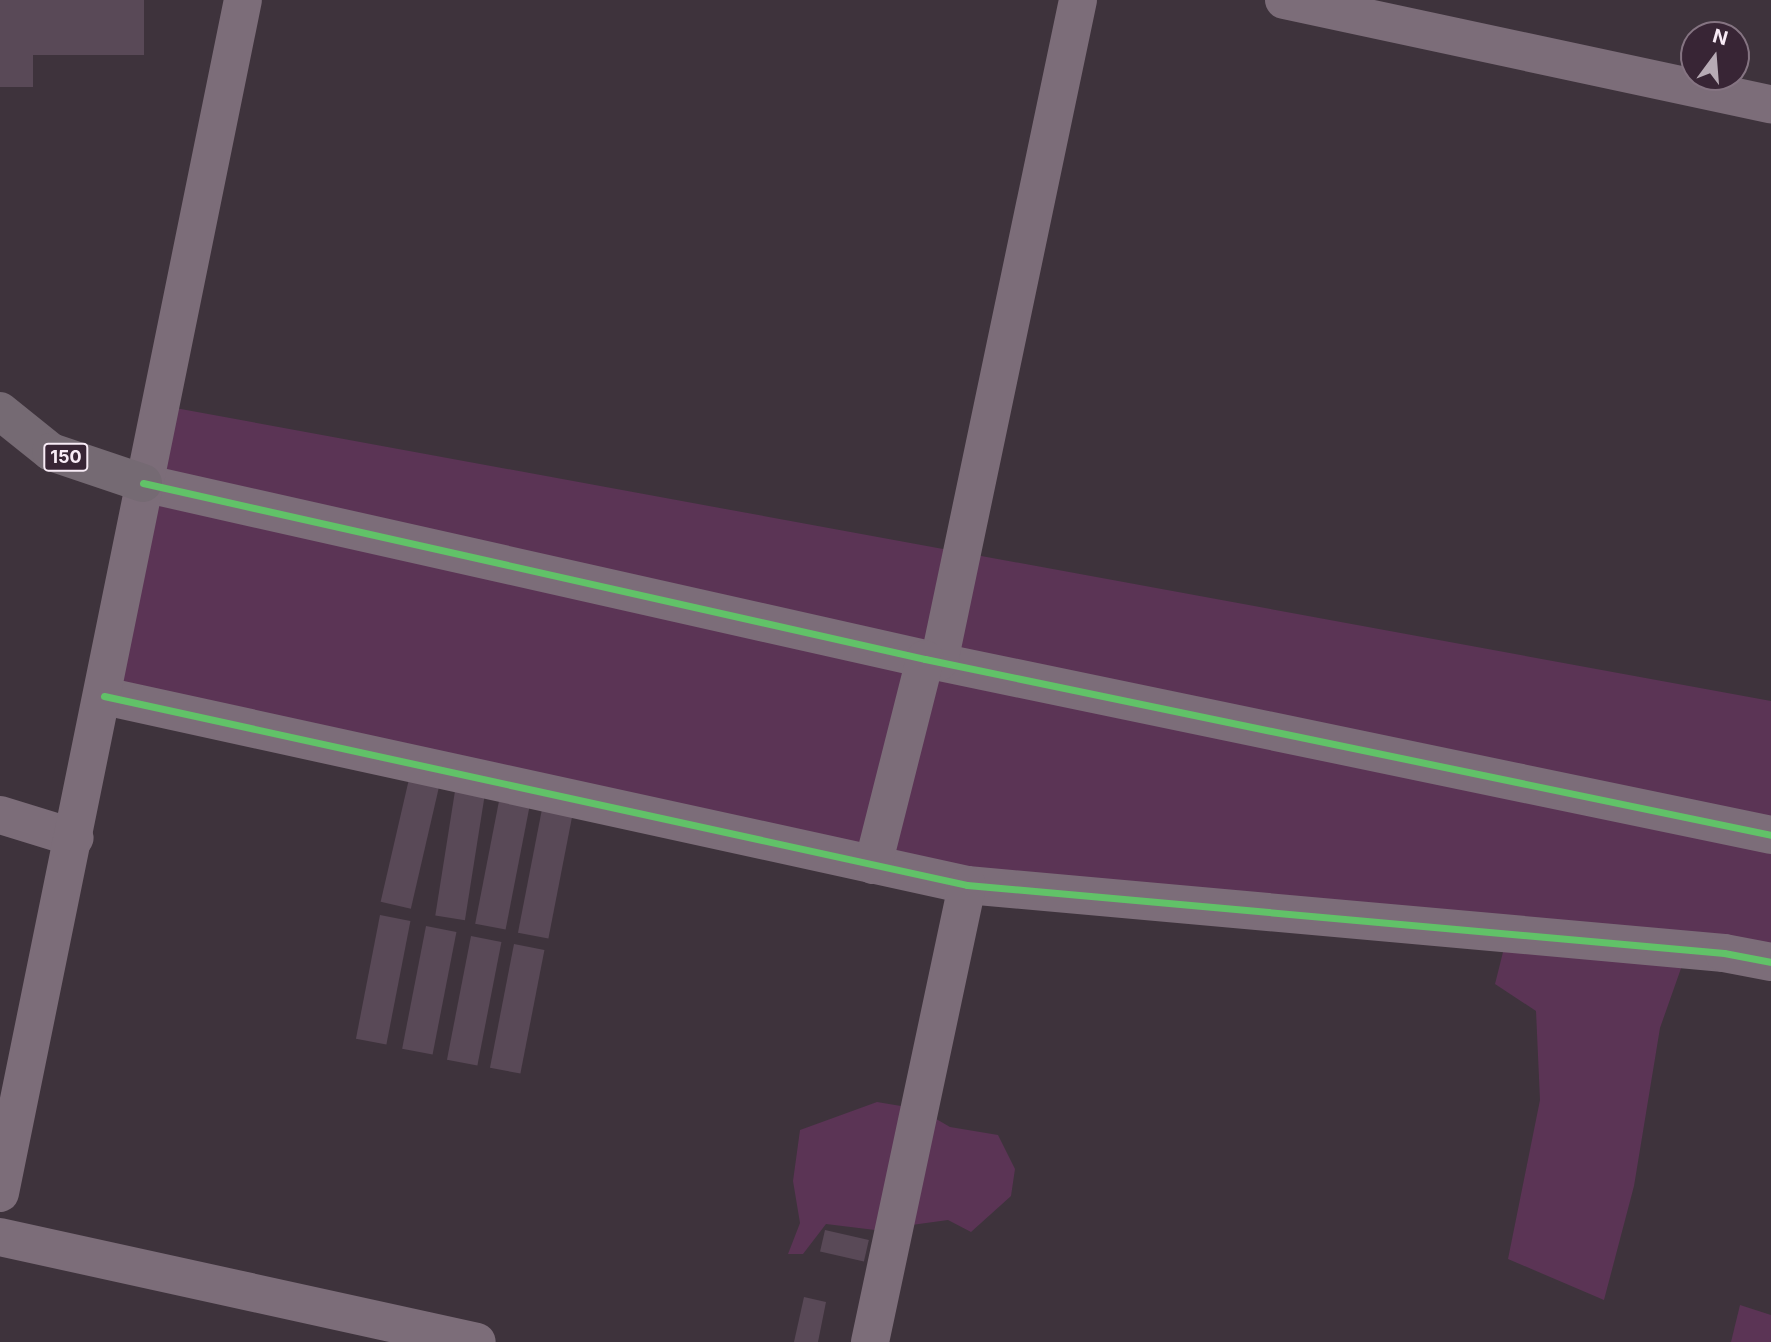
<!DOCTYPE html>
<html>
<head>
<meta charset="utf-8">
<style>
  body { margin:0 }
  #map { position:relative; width:1771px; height:1342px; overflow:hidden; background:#3e333c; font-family:Inter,sans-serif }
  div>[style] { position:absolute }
  .green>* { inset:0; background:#5b3455 }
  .building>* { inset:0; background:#594957; transform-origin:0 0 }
  .minor>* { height:38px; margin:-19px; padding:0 19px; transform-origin:19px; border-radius:19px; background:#7c6d79 }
  .highway>* { height:38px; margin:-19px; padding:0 19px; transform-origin:19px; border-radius:19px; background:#756a73 }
  .cycleway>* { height:7px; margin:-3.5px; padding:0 3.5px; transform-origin:3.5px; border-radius:3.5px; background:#61c268 }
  span { translate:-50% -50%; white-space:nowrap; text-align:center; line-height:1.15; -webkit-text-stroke:6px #382535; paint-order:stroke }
  .shield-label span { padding:2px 5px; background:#382535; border:2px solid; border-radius:5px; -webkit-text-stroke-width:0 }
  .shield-label { font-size:18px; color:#f8ebf6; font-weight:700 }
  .north { position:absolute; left:1680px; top:21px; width:70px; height:70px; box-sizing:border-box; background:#382535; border:2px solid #857482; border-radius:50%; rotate:16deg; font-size:19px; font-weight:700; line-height:28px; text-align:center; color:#f8ebf6 }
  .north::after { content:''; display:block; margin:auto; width:24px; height:32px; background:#b7abb5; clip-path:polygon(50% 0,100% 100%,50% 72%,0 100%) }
</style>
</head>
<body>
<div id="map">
  <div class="green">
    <i style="clip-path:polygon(159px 405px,1771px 701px,1771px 967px,1685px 957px,1660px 1028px,1634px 1186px,1604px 1300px,1508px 1259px,1540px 1100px,1536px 1011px,1495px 984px,1507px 936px,969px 870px,104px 696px)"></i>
    <i style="clip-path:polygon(877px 1102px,919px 1109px,950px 1127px,998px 1135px,1015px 1169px,1011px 1196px,971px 1232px,948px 1220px,875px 1230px,826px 1224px,803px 1254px,788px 1254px,800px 1223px,793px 1181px,800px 1130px)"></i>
    <i style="clip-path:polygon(1740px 1305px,1771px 1315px,1771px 1342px,1731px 1342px)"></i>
  </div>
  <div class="building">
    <i style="clip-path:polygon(0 0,144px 0,144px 55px,33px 55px,33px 87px,0 87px)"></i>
    <i style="left:409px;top:779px;width:31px;height:126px;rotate:13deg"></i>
    <i style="left:455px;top:791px;width:30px;height:126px;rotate:9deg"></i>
    <i style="left:499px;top:801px;width:31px;height:125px;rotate:11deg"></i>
    <i style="left:542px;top:809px;width:31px;height:126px;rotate:11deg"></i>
    <i style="left:380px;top:915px;width:31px;height:126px;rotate:11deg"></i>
    <i style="left:426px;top:926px;width:31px;height:125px;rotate:11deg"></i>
    <i style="left:471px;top:936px;width:31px;height:126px;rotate:11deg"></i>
    <i style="left:514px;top:944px;width:31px;height:126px;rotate:11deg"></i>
    <i style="left:825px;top:1230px;width:45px;height:22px;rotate:13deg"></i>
    <i style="clip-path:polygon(804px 1297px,826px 1302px,818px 1342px,794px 1342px)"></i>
  </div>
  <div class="minor">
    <i style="left:1284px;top:0;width:498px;rotate:12.1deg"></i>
    <i style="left:143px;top:483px;width:802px;rotate:12.68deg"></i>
    <i style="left:925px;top:659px;width:864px;rotate:11.75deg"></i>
    <i style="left:939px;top:662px;width:676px;rotate:-78.14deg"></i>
    <i style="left:104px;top:696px;width:883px;rotate:12.35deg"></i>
    <i style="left:967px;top:885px;width:760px;rotate:5.13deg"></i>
    <i style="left:1724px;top:953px;width:48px;rotate:10.8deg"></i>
    <i style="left:0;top:815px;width:78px;rotate:17deg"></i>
    <i style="left:873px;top:865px;width:212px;rotate:-75.8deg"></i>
    <i style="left:0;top:1193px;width:1217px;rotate:-78.49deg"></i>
    <i style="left:0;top:1237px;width:488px;rotate:12.4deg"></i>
    <i style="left:870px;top:1342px;width:467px;rotate:-78deg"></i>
  </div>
  <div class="highway">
    <i style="left:0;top:411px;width:65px;rotate:38.8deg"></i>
    <i style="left:51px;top:452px;width:97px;rotate:18.6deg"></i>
  </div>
  <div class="cycleway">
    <i style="left:143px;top:483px;width:802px;rotate:12.68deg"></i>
    <i style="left:925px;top:659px;width:864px;rotate:11.75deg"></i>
    <i style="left:104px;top:696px;width:883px;rotate:12.35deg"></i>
    <i style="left:967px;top:885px;width:760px;rotate:5.13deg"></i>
    <i style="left:1724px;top:953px;width:48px;rotate:10.8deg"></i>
  </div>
  <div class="shield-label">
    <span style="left:66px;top:457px">150</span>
  </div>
  <div class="north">N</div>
</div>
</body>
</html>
